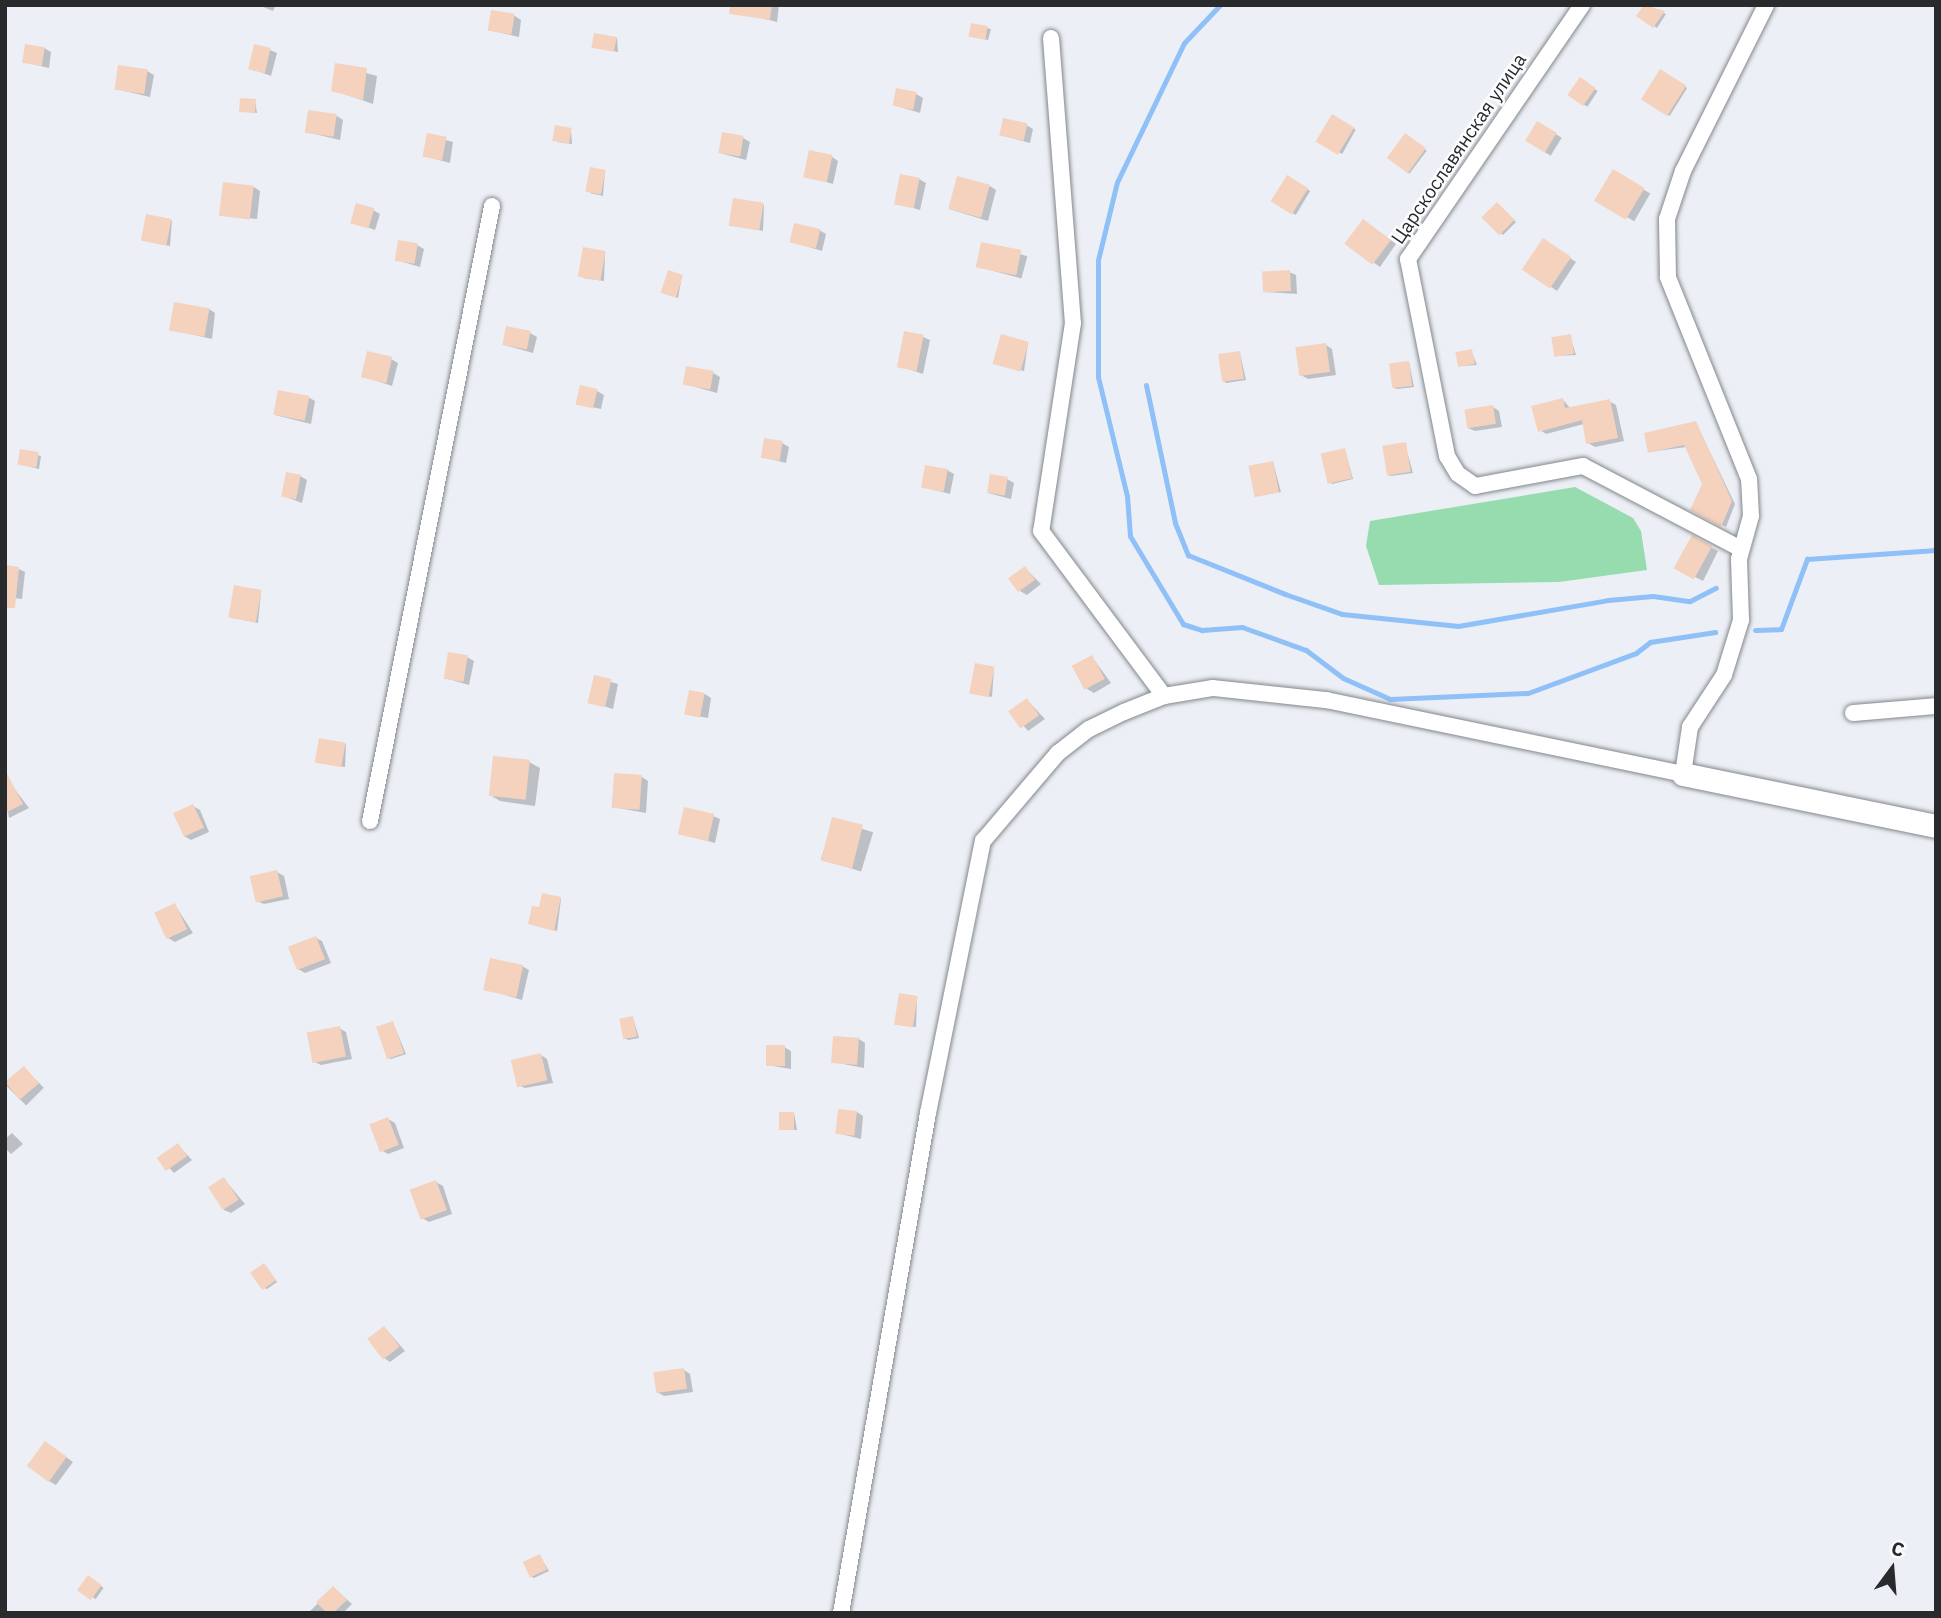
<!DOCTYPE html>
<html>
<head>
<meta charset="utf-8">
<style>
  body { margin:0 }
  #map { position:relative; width:1941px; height:1618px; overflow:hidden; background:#ecf0f6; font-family:"IBM Plex Sans",sans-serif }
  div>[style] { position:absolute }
  .green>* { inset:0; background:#96dcaf }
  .shadow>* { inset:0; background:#0003; transform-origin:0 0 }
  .stream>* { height:5px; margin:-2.5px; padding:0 2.5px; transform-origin:2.5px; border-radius:2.5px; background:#8fc0f7 }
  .building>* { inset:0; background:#f4d2be; transform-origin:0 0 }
  .roads { filter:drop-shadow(0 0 2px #83878c) drop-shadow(0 0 2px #83878c) }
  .street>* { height:16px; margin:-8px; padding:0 8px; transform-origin:8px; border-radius:8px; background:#fff }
  .secondary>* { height:23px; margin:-11.5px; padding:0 11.5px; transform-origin:11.5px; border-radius:11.5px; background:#fff }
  span { translate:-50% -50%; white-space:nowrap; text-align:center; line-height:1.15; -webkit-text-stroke:5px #fcfdfe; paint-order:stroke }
  .street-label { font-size:19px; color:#282a2c }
  .frame { position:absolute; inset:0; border:7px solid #282a2c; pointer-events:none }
  .north { position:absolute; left:1857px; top:1534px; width:70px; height:70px; -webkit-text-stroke:5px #fcfdfe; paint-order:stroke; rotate:16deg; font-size:19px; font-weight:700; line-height:28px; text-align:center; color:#282a2c }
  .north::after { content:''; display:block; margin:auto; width:24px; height:32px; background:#282a2c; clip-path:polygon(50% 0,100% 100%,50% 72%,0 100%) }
</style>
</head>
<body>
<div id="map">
  <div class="green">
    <i style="clip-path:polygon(1575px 487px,1633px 518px,1641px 531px,1647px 570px,1559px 582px,1379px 585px,1366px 546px,1370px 521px)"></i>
  </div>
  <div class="shadow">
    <i style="clip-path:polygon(258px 5px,276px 5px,273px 11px)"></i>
    <i style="clip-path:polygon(751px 5px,779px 5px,777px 22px,749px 15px)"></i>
    <i style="clip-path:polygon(1646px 5px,1666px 14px,1657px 28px,1639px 16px)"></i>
    <i style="clip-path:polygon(515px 16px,521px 20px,519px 37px,489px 30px)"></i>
    <i style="clip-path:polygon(973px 25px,991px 29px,988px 40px,973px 37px)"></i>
    <i style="clip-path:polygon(617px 38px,618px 52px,597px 48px)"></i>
    <i style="clip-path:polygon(44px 48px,51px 52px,49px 68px,24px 62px)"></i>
    <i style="clip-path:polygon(270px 50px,277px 53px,271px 76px,249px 68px)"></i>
    <i style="clip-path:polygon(337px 65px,377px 76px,373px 104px,333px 90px)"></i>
    <i style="clip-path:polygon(147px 71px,154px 75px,150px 97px,116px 89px)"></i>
    <i style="left:1660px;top:71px;width:32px;height:33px;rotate:32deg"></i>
    <i style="left:1581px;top:80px;width:20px;height:19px;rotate:33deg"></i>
    <i style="clip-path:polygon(916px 94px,923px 98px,920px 113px,894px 105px)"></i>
    <i style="clip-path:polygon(255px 101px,257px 113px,241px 111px)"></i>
    <i style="clip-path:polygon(337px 116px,343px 120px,340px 140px,306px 132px)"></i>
    <i style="left:1333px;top:117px;width:26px;height:28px;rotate:29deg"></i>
    <i style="left:1538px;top:123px;width:28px;height:21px;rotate:32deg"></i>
    <i style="clip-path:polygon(1026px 125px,1033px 129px,1030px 143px,1001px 135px)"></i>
    <i style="clip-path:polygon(571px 130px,572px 144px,557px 142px)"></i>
    <i style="clip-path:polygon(428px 135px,453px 142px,450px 163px,424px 156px)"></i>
    <i style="left:1406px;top:135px;width:26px;height:29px;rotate:37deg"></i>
    <i style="clip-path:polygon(743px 138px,750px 142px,746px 160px,720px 153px)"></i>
    <i style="clip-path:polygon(832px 157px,838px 161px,833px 184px,805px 176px)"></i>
    <i style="clip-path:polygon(605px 171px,603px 196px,590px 193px)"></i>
    <i style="left:1613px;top:172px;width:43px;height:32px;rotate:30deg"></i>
    <i style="left:1287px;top:177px;width:27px;height:28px;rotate:31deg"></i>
    <i style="clip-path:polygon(919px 179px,926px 183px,920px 210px,896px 203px)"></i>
    <i style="clip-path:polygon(990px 186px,996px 190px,988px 221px,949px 209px)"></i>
    <i style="clip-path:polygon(254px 187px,260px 191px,257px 219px,220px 215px)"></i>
    <i style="clip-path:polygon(764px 205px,763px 231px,731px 225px)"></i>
    <i style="clip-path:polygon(1500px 206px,1516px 222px,1503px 235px,1484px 218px)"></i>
    <i style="clip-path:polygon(373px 210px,380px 214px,375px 230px,353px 222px)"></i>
    <i style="clip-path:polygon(172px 220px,170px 246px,145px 241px)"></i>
    <i style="clip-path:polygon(1370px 225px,1396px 244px,1380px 267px,1347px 244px)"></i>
    <i style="clip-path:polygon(819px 230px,826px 234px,822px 251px,792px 242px)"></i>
    <i style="left:982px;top:244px;width:47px;height:23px;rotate:15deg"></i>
    <i style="clip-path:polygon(417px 245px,424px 249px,420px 267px,396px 260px)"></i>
    <i style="clip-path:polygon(1550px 245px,1576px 262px,1557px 291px,1525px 269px)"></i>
    <i style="clip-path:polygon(605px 252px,604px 281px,583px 278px)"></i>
    <i style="clip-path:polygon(1289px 272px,1296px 275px,1297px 294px,1266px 292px)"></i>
    <i style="clip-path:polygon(682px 276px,678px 298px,666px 294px)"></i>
    <i style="clip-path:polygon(209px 309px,215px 313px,212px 339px,172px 330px)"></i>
    <i style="clip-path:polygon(530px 333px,537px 337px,533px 353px,504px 345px)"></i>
    <i style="clip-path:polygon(1570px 336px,1576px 355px,1556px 356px)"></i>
    <i style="clip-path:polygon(923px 337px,930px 340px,923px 374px,899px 366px)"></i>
    <i style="clip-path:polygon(1028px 343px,1024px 371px,998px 364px)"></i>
    <i style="clip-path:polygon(1326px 345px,1332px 349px,1336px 375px,1308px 379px,1301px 375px)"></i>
    <i style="clip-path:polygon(1471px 351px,1477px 365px,1460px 366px)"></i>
    <i style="clip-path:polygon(1240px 353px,1246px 380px,1226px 383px,1224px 381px)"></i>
    <i style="clip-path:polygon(391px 359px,398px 363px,392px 386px,362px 376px)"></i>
    <i style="clip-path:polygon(1409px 362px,1414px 387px,1397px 389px,1394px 388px)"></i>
    <i style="clip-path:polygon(713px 373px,720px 377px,717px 393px,685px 384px)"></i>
    <i style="clip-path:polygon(597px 391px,604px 395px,601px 409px,578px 404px)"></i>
    <i style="clip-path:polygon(308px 397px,315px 401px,311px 424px,275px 415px)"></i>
    <i style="clip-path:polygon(1563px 400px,1571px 409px,1609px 401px,1616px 405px,1624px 441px,1595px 447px,1588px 443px,1584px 424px,1546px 434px,1540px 430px)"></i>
    <i style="clip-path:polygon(1493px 407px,1499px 411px,1502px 427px,1475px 431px,1468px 428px)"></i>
    <i style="clip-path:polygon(1696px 423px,1735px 504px,1726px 527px,1692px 510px,1704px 484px,1686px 447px,1650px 452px)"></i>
    <i style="clip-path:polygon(782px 443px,789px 447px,786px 463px,762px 457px)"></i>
    <i style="clip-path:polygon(1405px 444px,1413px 473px,1391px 476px,1388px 475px)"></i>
    <i style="clip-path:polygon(1345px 450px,1353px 479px,1332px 484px,1329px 482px)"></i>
    <i style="clip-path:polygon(21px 451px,41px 456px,39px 469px,22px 465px)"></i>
    <i style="clip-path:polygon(1273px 462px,1281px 492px,1257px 496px,1254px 495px)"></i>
    <i style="clip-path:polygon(947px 470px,954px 474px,950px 494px,923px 487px)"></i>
    <i style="clip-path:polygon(300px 476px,307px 480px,302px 503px,283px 496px)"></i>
    <i style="clip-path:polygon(1007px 479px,1014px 483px,1011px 499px,988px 493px)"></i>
    <i style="clip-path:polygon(1693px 538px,1718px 551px,1703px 581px,1685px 572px)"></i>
    <i style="clip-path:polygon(1025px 568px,1041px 584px,1027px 595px,1020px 591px)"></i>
    <i style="clip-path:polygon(19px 569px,25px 572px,22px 599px,5px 597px)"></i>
    <i style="clip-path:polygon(261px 592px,258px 623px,232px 618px)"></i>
    <i style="clip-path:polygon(467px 657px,474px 661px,469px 685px,445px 678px)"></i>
    <i style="clip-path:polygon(1092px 657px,1111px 683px,1094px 693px,1087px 689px)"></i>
    <i style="clip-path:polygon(994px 669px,992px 697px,974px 693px)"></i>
    <i style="clip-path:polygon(595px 677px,618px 684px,613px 709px,590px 702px)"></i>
    <i style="clip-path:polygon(705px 694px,711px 698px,708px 718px,686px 714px)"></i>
    <i style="clip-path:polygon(1027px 700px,1045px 719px,1028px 731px,1011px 711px)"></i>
    <i style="clip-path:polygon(346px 744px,345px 767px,319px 762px)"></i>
    <i style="clip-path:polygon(529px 762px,540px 768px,535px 806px,500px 801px,490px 795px)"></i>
    <i style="clip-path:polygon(642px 777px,648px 781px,646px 813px,613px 807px)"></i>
    <i style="clip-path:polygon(13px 787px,29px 808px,9px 818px,5px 791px)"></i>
    <i style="clip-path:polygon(193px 806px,200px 810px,209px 832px,191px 840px,184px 836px)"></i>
    <i style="clip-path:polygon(713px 816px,720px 819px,715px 843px,680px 833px)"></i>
    <i style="left:833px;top:820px;width:42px;height:41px;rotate:17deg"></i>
    <i style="clip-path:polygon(277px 872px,284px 876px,289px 899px,264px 904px,257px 901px)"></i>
    <i style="clip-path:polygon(561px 899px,557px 931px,533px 924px,541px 909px)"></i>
    <i style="clip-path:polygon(175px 905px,193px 933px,175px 942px,168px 938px)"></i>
    <i style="clip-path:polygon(316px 938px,322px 941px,331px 963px,305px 973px,298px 969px)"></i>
    <i style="clip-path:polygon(522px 966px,529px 970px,522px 1000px,485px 989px)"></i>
    <i style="clip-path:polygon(917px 998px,916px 1027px,899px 1025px)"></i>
    <i style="clip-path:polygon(633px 1018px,639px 1038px,628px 1040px,625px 1038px)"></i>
    <i style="clip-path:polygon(393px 1023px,406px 1054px,391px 1059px,388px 1058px)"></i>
    <i style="clip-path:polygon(339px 1028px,346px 1032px,352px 1059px,321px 1065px,315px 1062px)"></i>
    <i style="clip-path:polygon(859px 1039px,865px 1043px,864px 1068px,833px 1062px)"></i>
    <i style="clip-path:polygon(784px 1047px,791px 1051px,791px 1069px,767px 1065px)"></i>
    <i style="clip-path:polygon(541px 1055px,547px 1059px,553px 1083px,525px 1088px,518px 1085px)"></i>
    <i style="left:24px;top:1068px;width:28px;height:25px;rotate:45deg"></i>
    <i style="clip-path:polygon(857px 1112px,863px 1116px,861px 1139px,837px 1133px)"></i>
    <i style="clip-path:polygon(794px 1113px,797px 1130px,782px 1129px)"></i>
    <i style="clip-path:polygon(388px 1119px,395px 1123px,404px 1148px,388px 1154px,381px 1150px)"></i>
    <i style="clip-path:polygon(12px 1133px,23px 1144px,11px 1154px,5px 1148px,5px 1139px)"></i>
    <i style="clip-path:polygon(178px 1145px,192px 1160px,174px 1173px,160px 1158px)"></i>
    <i style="clip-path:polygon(224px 1179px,245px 1204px,231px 1213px,224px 1210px)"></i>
    <i style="clip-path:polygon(436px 1182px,443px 1186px,452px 1214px,429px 1222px,422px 1218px)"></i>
    <i style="clip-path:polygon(266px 1266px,277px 1282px,267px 1289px,264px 1288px)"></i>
    <i style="clip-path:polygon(385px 1328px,405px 1351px,390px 1362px,384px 1358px)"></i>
    <i style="clip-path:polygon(684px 1370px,690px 1374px,693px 1392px,664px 1396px,657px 1392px)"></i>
    <i style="clip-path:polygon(52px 1447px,73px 1462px,56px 1485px,49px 1481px)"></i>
    <i style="clip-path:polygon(540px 1556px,549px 1571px,534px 1578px,531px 1576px)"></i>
    <i style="left:88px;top:1577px;width:19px;height:14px;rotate:35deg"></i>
    <i style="clip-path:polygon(334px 1588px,352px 1604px,343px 1613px,308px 1613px)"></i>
  </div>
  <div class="stream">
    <i style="left:1220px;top:5px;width:52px;rotate:133.5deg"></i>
    <i style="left:1184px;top:43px;width:154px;rotate:115.7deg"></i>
    <i style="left:1117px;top:182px;width:80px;rotate:103.7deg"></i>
    <i style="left:1098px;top:260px;width:117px;rotate:90deg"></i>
    <i style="left:1098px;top:377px;width:122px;rotate:76.3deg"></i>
    <i style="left:1127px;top:496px;width:40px;rotate:85.7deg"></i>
    <i style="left:1130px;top:536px;width:103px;rotate:58.9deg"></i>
    <i style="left:1183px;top:624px;width:20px;rotate:18deg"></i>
    <i style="left:1202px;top:630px;width:40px;rotate:-4.3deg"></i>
    <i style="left:1242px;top:627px;width:68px;rotate:19.8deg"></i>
    <i style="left:1306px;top:650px;width:46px;rotate:37.1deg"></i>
    <i style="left:1343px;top:678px;width:51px;rotate:24.1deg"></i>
    <i style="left:1390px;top:699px;width:138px;rotate:-2.5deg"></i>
    <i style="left:1528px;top:693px;width:115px;rotate:-20.3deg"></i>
    <i style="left:1636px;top:653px;width:18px;rotate:-38deg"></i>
    <i style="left:1650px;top:642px;width:66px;rotate:-8.7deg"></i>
    <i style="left:1146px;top:385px;width:141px;rotate:78.1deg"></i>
    <i style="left:1175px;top:523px;width:35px;rotate:68deg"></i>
    <i style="left:1188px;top:555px;width:105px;rotate:21.9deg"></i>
    <i style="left:1285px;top:594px;width:60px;rotate:19.3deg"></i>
    <i style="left:1342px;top:614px;width:117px;rotate:5.9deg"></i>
    <i style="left:1458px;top:626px;width:152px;rotate:-9.8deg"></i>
    <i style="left:1608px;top:600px;width:45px;rotate:-5.1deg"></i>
    <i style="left:1653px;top:596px;width:37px;rotate:8deg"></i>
    <i style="left:1690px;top:601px;width:29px;rotate:-27deg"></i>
    <i style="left:1755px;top:630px;width:26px;rotate:-2deg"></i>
    <i style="left:1781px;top:629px;width:75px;rotate:-69.6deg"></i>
    <i style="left:1807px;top:559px;width:129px;rotate:-4deg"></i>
  </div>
  <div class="building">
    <i style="clip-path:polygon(730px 5px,772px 5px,770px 20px,729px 14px)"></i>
    <i style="clip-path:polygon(1644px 5px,1665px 11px,1653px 28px,1636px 16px)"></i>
    <i style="left:491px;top:10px;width:24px;height:21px;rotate:9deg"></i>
    <i style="left:971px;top:23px;width:17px;height:14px;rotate:10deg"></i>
    <i style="left:594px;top:33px;width:23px;height:15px;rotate:10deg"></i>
    <i style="left:25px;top:44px;width:20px;height:19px;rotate:9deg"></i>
    <i style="left:254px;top:44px;width:17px;height:26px;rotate:13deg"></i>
    <i style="clip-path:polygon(335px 63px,367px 68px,363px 100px,331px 91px)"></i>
    <i style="left:118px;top:65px;width:30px;height:25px;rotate:8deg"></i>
    <i style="left:1660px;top:69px;width:31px;height:36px;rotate:32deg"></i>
    <i style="left:1580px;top:77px;width:19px;height:22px;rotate:35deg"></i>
    <i style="left:896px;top:88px;width:21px;height:18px;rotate:11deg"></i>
    <i style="left:240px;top:98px;width:16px;height:14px;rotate:4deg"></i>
    <i style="left:308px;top:110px;width:29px;height:23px;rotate:8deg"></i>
    <i style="left:1332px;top:114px;width:26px;height:32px;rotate:31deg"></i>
    <i style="left:1003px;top:118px;width:25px;height:18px;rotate:12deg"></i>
    <i style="left:1537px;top:121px;width:23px;height:23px;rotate:31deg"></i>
    <i style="left:555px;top:125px;width:17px;height:16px;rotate:10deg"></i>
    <i style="left:722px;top:132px;width:22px;height:21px;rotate:10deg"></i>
    <i style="left:427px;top:133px;width:20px;height:24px;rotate:11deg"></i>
    <i style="left:1405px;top:133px;width:26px;height:31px;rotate:36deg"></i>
    <i style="left:809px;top:150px;width:24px;height:28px;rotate:12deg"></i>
    <i style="left:590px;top:167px;width:16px;height:25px;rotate:11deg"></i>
    <i style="left:1613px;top:169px;width:37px;height:37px;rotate:31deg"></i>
    <i style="left:900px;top:174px;width:20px;height:31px;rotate:11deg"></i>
    <i style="left:1287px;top:175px;width:25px;height:31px;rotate:32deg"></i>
    <i style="left:957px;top:176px;width:34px;height:34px;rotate:15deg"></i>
    <i style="left:223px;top:182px;width:31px;height:34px;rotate:7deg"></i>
    <i style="left:733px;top:198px;width:31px;height:28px;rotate:9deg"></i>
    <i style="left:1497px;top:202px;width:25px;height:22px;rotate:45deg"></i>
    <i style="left:356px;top:203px;width:19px;height:21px;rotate:16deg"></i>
    <i style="left:146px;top:214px;width:26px;height:27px;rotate:11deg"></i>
    <i style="left:1363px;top:219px;width:35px;height:31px;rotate:37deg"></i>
    <i style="left:794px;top:223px;width:27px;height:20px;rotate:13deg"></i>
    <i style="left:1543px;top:238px;width:34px;height:38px;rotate:34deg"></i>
    <i style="left:398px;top:240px;width:20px;height:21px;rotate:9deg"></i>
    <i style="left:981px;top:242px;width:41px;height:26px;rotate:11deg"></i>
    <i style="left:583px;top:247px;width:23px;height:30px;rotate:10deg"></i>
    <i style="left:668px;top:270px;width:16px;height:24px;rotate:18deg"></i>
    <i style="left:1290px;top:270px;width:21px;height:28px;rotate:87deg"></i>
    <i style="left:174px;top:302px;width:36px;height:29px;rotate:10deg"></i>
    <i style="left:506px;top:326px;width:25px;height:19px;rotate:11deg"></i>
    <i style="left:904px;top:331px;width:20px;height:37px;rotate:11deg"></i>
    <i style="left:1001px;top:334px;width:29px;height:31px;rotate:16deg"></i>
    <i style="left:1571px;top:334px;width:20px;height:20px;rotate:81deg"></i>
    <i style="left:1326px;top:343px;width:29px;height:31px;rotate:82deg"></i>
    <i style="left:1472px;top:349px;width:15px;height:17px;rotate:79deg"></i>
    <i style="left:367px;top:351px;width:26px;height:27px;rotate:13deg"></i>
    <i style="left:1240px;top:351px;width:28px;height:22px;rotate:82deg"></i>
    <i style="left:1409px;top:361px;width:25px;height:20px;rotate:83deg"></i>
    <i style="left:686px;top:366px;width:28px;height:19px;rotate:10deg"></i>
    <i style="left:580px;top:385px;width:18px;height:20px;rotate:13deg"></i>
    <i style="left:278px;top:390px;width:32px;height:25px;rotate:11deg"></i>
    <i style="clip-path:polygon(1563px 398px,1565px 408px,1610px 399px,1618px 438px,1586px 444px,1582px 420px,1538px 432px,1531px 406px)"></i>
    <i style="left:1493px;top:405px;width:19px;height:29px;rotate:81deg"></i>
    <i style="clip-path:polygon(1696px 421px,1732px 501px,1721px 527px,1690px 510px,1702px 484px,1684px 445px,1648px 453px,1644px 433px)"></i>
    <i style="left:764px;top:438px;width:19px;height:20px;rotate:9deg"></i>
    <i style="left:1406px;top:442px;width:30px;height:24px;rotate:81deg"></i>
    <i style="left:1345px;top:448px;width:31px;height:25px;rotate:77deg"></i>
    <i style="left:20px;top:449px;width:19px;height:16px;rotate:9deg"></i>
    <i style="left:1273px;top:461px;width:32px;height:25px;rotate:79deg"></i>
    <i style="left:925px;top:465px;width:23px;height:23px;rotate:10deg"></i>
    <i style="left:286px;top:472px;width:15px;height:25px;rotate:11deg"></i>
    <i style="left:990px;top:474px;width:18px;height:19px;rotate:9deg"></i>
    <i style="left:1692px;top:535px;width:23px;height:38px;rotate:29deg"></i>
    <i style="clip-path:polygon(5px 565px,19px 567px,15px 608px,5px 608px)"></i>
    <i style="left:1025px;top:566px;width:17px;height:21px;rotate:54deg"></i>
    <i style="left:234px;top:585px;width:28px;height:33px;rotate:10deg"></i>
    <i style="left:448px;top:652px;width:20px;height:27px;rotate:9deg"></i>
    <i style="left:1092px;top:655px;width:27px;height:23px;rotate:62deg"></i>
    <i style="left:975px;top:663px;width:20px;height:31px;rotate:11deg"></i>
    <i style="left:594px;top:675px;width:18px;height:29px;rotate:13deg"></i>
    <i style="left:689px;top:690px;width:16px;height:25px;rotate:11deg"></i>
    <i style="left:1027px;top:698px;width:21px;height:23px;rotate:55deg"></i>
    <i style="left:319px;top:738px;width:27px;height:25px;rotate:10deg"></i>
    <i style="left:493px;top:756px;width:37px;height:40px;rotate:6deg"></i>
    <i style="clip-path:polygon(5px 770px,23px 804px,5px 813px)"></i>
    <i style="left:614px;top:773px;width:28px;height:35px;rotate:4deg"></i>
    <i style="left:193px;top:804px;width:26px;height:22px;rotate:65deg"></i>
    <i style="left:684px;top:807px;width:31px;height:28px;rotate:13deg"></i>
    <i style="left:832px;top:817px;width:32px;height:45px;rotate:14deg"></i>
    <i style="left:277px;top:870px;width:27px;height:28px;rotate:77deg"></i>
    <i style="clip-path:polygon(542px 893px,561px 897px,554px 931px,528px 924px,532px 906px,539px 907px)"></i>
    <i style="left:175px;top:903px;width:29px;height:23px;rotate:65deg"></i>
    <i style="left:316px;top:936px;width:25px;height:30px;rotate:69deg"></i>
    <i style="left:490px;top:958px;width:34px;height:33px;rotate:12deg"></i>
    <i style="left:899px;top:993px;width:19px;height:32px;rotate:9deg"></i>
    <i style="left:633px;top:1016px;width:21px;height:14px;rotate:79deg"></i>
    <i style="left:393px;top:1021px;width:34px;height:18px;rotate:71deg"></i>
    <i style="left:340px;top:1026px;width:31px;height:34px;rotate:79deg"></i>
    <i style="left:833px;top:1036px;width:26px;height:27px;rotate:4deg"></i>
    <i style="left:766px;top:1045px;width:19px;height:21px"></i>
    <i style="left:541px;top:1053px;width:28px;height:31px;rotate:77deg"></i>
    <i style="left:24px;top:1066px;width:23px;height:25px;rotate:50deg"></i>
    <i style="left:838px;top:1109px;width:19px;height:25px;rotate:6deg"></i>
    <i style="left:779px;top:1112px;width:15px;height:18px"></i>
    <i style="left:388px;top:1117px;width:30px;height:20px;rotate:69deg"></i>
    <i style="left:178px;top:1143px;width:16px;height:26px;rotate:55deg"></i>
    <i style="left:224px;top:1177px;width:27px;height:19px;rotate:57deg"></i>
    <i style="left:436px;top:1180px;width:32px;height:28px;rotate:70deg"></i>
    <i style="left:264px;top:1263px;width:21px;height:17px;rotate:55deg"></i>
    <i style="left:384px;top:1326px;width:26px;height:21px;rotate:53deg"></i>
    <i style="left:684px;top:1368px;width:21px;height:31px;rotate:82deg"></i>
    <i style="left:45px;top:1441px;width:27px;height:31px;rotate:36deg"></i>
    <i style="left:540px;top:1554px;width:17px;height:19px;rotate:65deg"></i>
    <i style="left:88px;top:1575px;width:17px;height:19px;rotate:36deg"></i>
    <i style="clip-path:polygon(333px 1586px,347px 1600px,333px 1613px,327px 1613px,316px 1602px)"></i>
  </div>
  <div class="roads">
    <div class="street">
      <i style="left:1582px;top:5px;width:308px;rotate:124.4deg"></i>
      <i style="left:1408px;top:259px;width:201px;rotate:78.8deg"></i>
      <i style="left:1447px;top:456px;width:21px;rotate:59deg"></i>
      <i style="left:1458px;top:474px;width:21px;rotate:35deg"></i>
      <i style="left:1475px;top:486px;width:110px;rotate:-10.5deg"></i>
      <i style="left:1583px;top:466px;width:178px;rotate:27.7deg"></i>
      <i style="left:1051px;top:38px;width:286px;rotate:85.6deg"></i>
      <i style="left:1073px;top:323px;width:210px;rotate:98.7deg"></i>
      <i style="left:1041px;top:531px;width:206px;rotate:53.3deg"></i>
      <i style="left:1853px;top:713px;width:83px;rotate:-4.8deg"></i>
      <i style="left:370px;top:821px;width:627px;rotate:-78.78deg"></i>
      <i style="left:841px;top:1613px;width:508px;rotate:-80.13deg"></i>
      <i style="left:928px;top:1113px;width:278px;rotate:-78.6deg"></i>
      <i style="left:983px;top:841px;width:116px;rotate:-49.6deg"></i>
      <i style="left:1058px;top:753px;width:39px;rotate:-38deg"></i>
      <i style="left:1089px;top:729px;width:39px;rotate:-26deg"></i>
      <i style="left:1124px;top:712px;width:43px;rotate:-21.8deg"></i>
      <i style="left:1164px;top:696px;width:50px;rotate:-9.3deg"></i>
      <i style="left:1213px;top:688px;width:114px;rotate:6.1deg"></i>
      <i style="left:1326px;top:700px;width:365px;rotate:11.7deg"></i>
      <i style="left:1683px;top:774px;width:48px;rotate:-81.5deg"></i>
      <i style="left:1690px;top:727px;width:62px;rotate:-56.8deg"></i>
      <i style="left:1724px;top:675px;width:58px;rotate:-72.8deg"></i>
      <i style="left:1741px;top:620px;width:61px;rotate:-91.9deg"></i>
      <i style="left:1739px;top:559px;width:45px;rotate:-74.4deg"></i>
      <i style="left:1751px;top:516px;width:37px;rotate:-93deg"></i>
      <i style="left:1749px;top:479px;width:218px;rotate:-111.9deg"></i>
      <i style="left:1668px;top:277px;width:58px;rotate:-91deg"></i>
      <i style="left:1667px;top:219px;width:51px;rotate:-71.6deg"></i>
      <i style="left:1683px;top:171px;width:186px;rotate:-63.4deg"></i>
    </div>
    <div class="secondary">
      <i style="left:1683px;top:774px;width:258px;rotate:11.6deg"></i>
    </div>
  </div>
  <div class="street-label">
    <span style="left:1459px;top:149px;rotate:-56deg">Царскославянская улица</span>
  </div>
  <div class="frame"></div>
  <div class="north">С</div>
</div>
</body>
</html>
